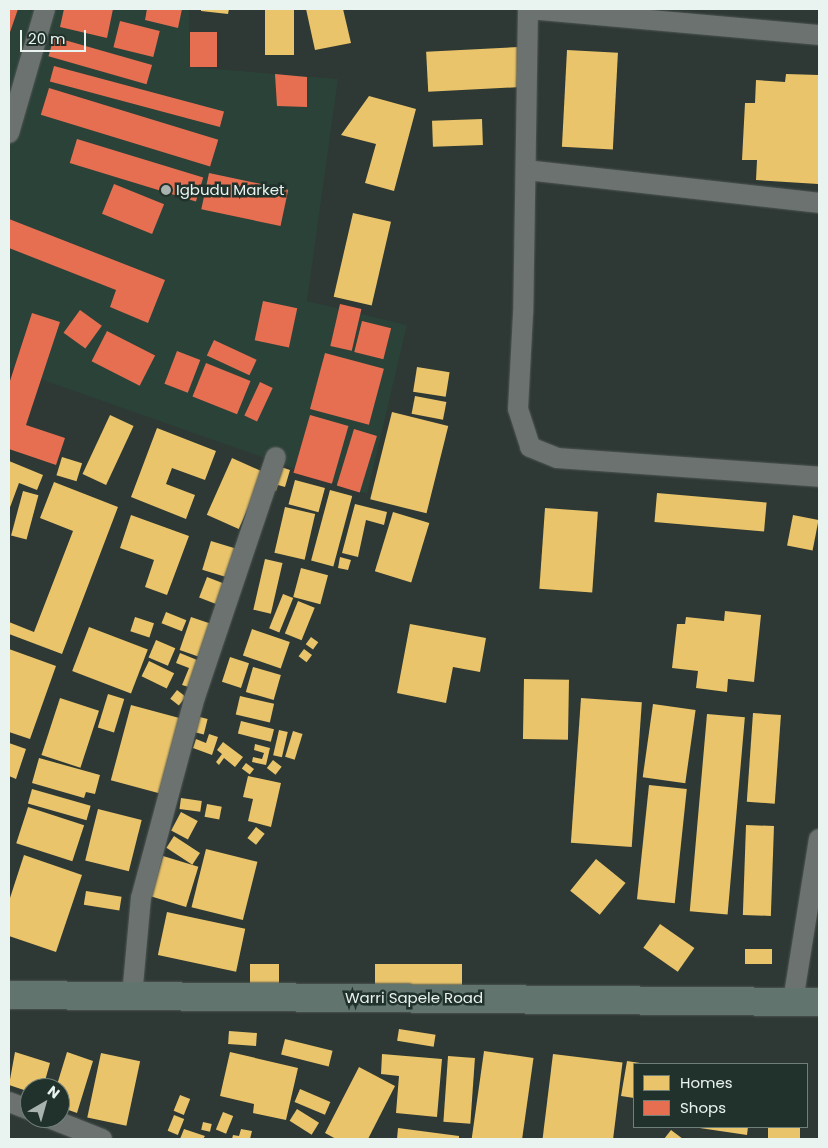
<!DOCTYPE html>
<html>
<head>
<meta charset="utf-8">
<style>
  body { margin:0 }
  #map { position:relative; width:828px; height:1148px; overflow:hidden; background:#2e3834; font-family:Poppins,sans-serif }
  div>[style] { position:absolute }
  .built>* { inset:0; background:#2b4239 }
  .homes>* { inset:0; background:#e9c46a; transform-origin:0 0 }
  .shops>* { inset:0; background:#e76f51; transform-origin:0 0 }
  .roads { filter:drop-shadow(0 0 1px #4e5552) drop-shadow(0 0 1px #4e5552) }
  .street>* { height:20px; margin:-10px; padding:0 10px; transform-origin:10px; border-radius:10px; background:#6b7270 }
  .highway>* { height:28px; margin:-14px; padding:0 14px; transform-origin:14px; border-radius:14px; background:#62746e }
  .dots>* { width:14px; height:14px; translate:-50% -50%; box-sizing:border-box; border:2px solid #21312b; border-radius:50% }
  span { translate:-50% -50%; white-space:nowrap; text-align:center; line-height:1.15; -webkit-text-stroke:5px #21312b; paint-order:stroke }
  .poi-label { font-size:15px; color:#e9f3ef }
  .left { translate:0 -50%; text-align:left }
  .street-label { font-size:15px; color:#e9f3ef }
  .frame { position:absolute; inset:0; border:10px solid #e9f3ef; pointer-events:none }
  .legend { position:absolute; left:633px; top:1063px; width:175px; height:65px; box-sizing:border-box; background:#21312b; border:1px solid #717f79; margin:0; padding:6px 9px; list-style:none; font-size:15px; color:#e9f3ef }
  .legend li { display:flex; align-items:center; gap:10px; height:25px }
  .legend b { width:25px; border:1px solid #717f79 }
  .north { position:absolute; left:20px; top:1078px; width:50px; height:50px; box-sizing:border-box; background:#21312b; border:1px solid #717f79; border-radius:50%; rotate:38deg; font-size:14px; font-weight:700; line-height:20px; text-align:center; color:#e9f3ef }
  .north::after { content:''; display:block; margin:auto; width:18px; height:22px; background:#a8b2ae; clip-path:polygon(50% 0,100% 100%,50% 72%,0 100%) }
  .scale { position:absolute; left:20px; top:30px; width:66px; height:22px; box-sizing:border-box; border:2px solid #e9f3ef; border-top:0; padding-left:6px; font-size:15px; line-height:18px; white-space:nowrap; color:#e9f3ef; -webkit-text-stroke:4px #21312b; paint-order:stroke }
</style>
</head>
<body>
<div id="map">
  <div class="built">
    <i style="clip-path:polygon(9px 9px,189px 9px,190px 67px,338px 79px,307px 301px,407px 325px,367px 494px,9px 368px)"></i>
  </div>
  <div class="homes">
    <i style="clip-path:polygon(201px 9px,229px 9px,228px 14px,201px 11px)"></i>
    <i style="left:265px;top:9px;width:29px;height:46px"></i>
    <i style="clip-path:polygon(306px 9px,343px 9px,351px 43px,315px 50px)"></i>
    <i style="left:519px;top:47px;width:40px;height:93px;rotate:87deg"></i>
    <i style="left:567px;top:50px;width:51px;height:97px;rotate:3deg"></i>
    <i style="clip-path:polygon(786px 74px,819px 75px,818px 184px,756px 180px,757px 160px,742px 160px,745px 103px,755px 103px,756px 80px,785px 82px)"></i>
    <i style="clip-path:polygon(369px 96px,416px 109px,394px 191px,365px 183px,376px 144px,341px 135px)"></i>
    <i style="left:482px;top:119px;width:26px;height:50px;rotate:88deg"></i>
    <i style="left:353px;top:213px;width:39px;height:86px;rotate:13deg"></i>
    <i style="left:417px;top:367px;width:33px;height:25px;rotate:9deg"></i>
    <i style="left:415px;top:396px;width:32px;height:18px;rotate:11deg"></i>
    <i style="left:392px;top:412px;width:58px;height:90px;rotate:14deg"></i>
    <i style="left:110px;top:415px;width:26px;height:65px;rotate:25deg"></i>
    <i style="clip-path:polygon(157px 428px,216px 451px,205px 480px,172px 468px,166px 484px,195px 495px,186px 519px,131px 497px)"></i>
    <i style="left:62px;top:457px;width:21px;height:19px;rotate:17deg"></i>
    <i style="left:232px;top:458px;width:35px;height:62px;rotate:24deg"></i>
    <i style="clip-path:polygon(9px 461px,43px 475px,37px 490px,19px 483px,9px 510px)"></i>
    <i style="clip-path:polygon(278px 466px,290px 470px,285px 487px,278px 485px,276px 491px,271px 489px)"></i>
    <i style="left:295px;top:480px;width:31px;height:25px;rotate:15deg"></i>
    <i style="clip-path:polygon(54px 482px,118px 507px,62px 654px,9px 634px,9px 622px,34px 632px,73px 531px,40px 518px)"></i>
    <i style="left:330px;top:490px;width:23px;height:73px;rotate:15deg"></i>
    <i style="left:23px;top:491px;width:16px;height:46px;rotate:15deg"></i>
    <i style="left:657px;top:493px;width:110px;height:29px;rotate:5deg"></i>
    <i style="clip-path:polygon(355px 504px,387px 512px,384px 525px,366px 520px,358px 557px,342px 553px)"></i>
    <i style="left:285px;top:507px;width:31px;height:47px;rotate:13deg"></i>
    <i style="left:545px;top:508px;width:53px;height:81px;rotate:4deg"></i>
    <i style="left:393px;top:512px;width:38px;height:62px;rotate:17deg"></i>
    <i style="clip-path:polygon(131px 515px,189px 536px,167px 595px,145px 587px,154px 560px,120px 548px)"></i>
    <i style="left:793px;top:515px;width:26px;height:31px;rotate:11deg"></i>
    <i style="left:211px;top:541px;width:30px;height:30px;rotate:17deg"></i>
    <i style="clip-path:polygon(340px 557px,351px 560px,348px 570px,338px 568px)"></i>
    <i style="left:265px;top:559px;width:18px;height:52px;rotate:13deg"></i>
    <i style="left:301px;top:568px;width:28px;height:30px;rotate:15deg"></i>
    <i style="left:207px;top:577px;width:25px;height:22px;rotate:21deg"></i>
    <i style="left:283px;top:594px;width:11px;height:37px;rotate:22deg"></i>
    <i style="left:298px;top:601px;width:18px;height:35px;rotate:22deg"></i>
    <i style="clip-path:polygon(725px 611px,761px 615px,754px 682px,728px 679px,727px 692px,696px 688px,698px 671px,672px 668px,677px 624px,685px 624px,686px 617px,724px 621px)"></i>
    <i style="left:166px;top:612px;width:22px;height:12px;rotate:22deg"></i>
    <i style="left:135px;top:617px;width:20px;height:15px;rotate:18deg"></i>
    <i style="left:191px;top:617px;width:28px;height:35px;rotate:19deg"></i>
    <i style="clip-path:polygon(410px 624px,486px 638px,480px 672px,453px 667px,446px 703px,397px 693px)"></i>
    <i style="left:89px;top:627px;width:63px;height:47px;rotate:21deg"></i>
    <i style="left:252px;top:629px;width:40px;height:28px;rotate:19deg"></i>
    <i style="left:311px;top:637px;width:9px;height:9px;rotate:36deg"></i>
    <i style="left:156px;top:640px;width:21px;height:19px;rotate:23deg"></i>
    <i style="clip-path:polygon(9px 649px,56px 666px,30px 739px,9px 732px)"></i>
    <i style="left:304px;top:649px;width:10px;height:9px;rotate:37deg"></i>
    <i style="clip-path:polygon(180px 653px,202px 662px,192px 688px,182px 685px,189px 668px,176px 663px)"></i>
    <i style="left:230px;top:657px;width:20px;height:26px;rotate:18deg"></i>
    <i style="left:149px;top:661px;width:28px;height:17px;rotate:26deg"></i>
    <i style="left:253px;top:667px;width:29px;height:26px;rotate:16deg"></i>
    <i style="left:524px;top:679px;width:45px;height:60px;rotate:1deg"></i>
    <i style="left:177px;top:690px;width:11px;height:11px;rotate:38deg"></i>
    <i style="left:108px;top:694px;width:17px;height:35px;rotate:17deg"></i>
    <i style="left:240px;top:696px;width:35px;height:19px;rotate:13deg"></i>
    <i style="left:60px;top:698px;width:41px;height:60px;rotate:18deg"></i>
    <i style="left:581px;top:698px;width:61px;height:145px;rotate:4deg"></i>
    <i style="left:653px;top:704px;width:43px;height:74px;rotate:8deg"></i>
    <i style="left:131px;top:705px;width:51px;height:78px;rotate:15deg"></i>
    <i style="left:753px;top:713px;width:28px;height:89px;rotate:4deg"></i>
    <i style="left:707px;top:714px;width:38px;height:198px;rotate:5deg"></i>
    <i style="left:196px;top:716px;width:12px;height:16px;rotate:14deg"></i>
    <i style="left:241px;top:721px;width:34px;height:13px;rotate:14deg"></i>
    <i style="left:279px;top:730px;width:9px;height:26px;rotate:13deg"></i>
    <i style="left:293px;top:731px;width:10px;height:27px;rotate:17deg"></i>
    <i style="clip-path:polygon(209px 734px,218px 737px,212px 755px,193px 748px,196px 739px,206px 743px)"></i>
    <i style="clip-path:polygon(223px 742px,243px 757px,235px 767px,224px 758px,219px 765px,216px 762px,222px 754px,217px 750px)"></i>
    <i style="clip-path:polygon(9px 743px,26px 749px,16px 779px,9px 776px)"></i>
    <i style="clip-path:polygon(255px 744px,270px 748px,266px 765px,252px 762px,253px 757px,262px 759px,264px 753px,254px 750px)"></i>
    <i style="clip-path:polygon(39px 758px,100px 775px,95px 794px,86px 792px,84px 798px,32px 783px)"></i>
    <i style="left:273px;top:760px;width:11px;height:10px;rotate:38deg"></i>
    <i style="left:246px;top:763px;width:10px;height:7px;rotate:37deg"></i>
    <i style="clip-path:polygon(248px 776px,281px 783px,271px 827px,248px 821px,253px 799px,243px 797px)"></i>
    <i style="left:649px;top:785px;width:38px;height:115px;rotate:6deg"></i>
    <i style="left:32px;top:789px;width:61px;height:15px;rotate:16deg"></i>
    <i style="left:181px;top:798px;width:21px;height:11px;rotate:8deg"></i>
    <i style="left:207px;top:804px;width:15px;height:13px;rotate:11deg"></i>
    <i style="left:28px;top:807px;width:59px;height:38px;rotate:18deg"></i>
    <i style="left:98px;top:809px;width:45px;height:53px;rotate:14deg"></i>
    <i style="left:181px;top:812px;width:19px;height:21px;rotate:28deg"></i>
    <i style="left:746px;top:825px;width:28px;height:90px;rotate:2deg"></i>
    <i style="left:256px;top:827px;width:11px;height:14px;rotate:38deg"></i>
    <i style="left:174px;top:836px;width:31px;height:14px;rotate:33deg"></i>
    <i style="left:206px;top:849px;width:53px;height:60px;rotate:14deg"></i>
    <i style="clip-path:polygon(24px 855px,82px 875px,56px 952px,9px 936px,9px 901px)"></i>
    <i style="left:163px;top:856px;width:37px;height:42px;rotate:17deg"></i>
    <i style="left:596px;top:859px;width:38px;height:41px;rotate:39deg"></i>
    <i style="left:86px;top:891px;width:36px;height:14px;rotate:9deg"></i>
    <i style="left:167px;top:912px;width:80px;height:44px;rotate:12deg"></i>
    <i style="left:660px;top:924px;width:42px;height:29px;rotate:35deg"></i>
    <i style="left:745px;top:949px;width:27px;height:15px"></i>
    <i style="left:250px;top:964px;width:29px;height:20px"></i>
    <i style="left:375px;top:964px;width:87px;height:22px"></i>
    <i style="left:399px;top:1029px;width:37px;height:12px;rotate:9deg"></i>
    <i style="left:229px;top:1031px;width:28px;height:13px;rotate:4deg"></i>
    <i style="left:285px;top:1039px;width:49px;height:16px;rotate:14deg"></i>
    <i style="left:484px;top:1051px;width:50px;height:89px;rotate:8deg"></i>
    <i style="clip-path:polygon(15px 1052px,50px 1063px,43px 1088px,30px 1088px,30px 1092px,9px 1085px)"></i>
    <i style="clip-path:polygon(67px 1052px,93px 1061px,77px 1113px,60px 1107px,60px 1088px,56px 1088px)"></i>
    <i style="clip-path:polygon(230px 1052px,298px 1068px,286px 1120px,253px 1113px,254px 1104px,220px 1096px)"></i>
    <i style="left:101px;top:1053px;width:40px;height:66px;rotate:12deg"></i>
    <i style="clip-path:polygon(382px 1054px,442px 1059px,437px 1117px,396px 1113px,399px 1076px,381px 1074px)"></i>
    <i style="left:553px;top:1054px;width:70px;height:86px;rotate:7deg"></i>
    <i style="left:448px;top:1056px;width:27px;height:66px;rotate:4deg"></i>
    <i style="clip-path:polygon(627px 1061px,640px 1063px,634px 1064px,634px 1098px,621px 1096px)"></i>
    <i style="clip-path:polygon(359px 1067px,395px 1086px,368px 1139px,336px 1139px,325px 1133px)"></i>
    <i style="left:300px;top:1089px;width:33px;height:14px;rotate:23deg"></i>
    <i style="left:180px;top:1095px;width:11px;height:17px;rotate:22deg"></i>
    <i style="left:297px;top:1109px;width:26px;height:14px;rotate:32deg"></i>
    <i style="left:223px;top:1112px;width:11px;height:19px;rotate:22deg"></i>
    <i style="left:174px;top:1115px;width:11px;height:17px;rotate:22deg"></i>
    <i style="left:203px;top:1122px;width:9px;height:8px;rotate:13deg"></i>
    <i style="clip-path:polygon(693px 1127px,748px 1127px,747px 1135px)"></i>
    <i style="left:768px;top:1127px;width:32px;height:11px"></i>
    <i style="clip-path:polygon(398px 1128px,459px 1136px,459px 1139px,397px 1139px)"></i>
    <i style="clip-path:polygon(184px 1129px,205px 1136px,203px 1139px,180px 1139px)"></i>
    <i style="clip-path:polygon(241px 1129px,252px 1131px,250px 1139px,232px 1139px,233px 1135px,239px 1136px)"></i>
    <i style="clip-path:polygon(671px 1130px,683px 1139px,664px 1139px)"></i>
  </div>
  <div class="shops">
    <i style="clip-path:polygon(9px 9px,18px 9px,9px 35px)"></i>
    <i style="clip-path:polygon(64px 9px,113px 9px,107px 38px,60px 27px)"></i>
    <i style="clip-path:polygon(147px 9px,182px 9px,178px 28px,145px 20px)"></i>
    <i style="left:120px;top:21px;width:41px;height:27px;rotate:14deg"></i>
    <i style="left:190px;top:32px;width:27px;height:35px"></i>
    <i style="left:54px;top:37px;width:102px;height:20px;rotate:16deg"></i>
    <i style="left:54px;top:66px;width:176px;height:16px;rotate:15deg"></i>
    <i style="clip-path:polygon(275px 74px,307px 77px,307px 107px,277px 106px)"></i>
    <i style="left:49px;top:88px;width:177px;height:28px;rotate:17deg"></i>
    <i style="left:77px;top:139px;width:132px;height:25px;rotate:17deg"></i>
    <i style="left:209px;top:173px;width:81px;height:37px;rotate:12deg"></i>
    <i style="left:114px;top:184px;width:54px;height:32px;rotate:22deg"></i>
    <i style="clip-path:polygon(9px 219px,165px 280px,148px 323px,110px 307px,116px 290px,9px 248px)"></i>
    <i style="left:263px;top:301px;width:35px;height:40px;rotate:12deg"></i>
    <i style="left:340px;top:304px;width:22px;height:43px;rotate:13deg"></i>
    <i style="left:80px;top:310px;width:27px;height:28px;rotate:36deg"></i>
    <i style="clip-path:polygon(32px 313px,60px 322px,26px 425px,65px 438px,56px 465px,9px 449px,9px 384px)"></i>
    <i style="left:362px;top:321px;width:30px;height:32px;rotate:14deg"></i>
    <i style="left:107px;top:331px;width:54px;height:34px;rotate:27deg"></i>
    <i style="left:214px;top:340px;width:47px;height:17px;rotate:25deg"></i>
    <i style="left:177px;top:351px;width:25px;height:35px;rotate:21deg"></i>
    <i style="left:325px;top:353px;width:61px;height:58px;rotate:15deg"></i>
    <i style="left:206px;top:363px;width:48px;height:36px;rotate:22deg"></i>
    <i style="left:260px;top:382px;width:14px;height:37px;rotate:25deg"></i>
    <i style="left:310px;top:415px;width:40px;height:60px;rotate:16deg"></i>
    <i style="left:354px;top:429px;width:24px;height:59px;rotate:17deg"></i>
  </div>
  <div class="roads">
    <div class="street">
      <i style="left:528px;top:9px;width:305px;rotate:90.9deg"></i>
      <i style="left:523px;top:314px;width:95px;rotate:93deg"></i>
      <i style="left:518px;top:409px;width:40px;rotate:72deg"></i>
      <i style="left:530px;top:447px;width:29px;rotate:22deg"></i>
      <i style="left:557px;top:458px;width:263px;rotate:4.1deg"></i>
      <i style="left:528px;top:9px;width:292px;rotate:5.1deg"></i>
      <i style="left:9px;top:133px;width:129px;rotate:-73.8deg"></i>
      <i style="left:526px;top:170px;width:295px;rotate:6.4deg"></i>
      <i style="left:132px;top:996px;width:98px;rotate:-84.8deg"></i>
      <i style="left:141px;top:898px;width:208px;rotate:-75deg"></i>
      <i style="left:195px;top:697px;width:253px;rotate:-71.4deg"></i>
      <i style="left:793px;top:1001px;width:164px;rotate:-80.9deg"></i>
      <i style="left:9px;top:1102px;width:22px;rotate:21deg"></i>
      <i style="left:49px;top:1118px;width:57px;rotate:21.6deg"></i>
    </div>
    <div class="highway">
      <i style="left:9px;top:995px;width:810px;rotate:0.5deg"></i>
    </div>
  </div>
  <div class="dots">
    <i style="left:166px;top:190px;background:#a8b2ae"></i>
  </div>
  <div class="poi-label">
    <span class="left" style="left:176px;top:190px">Igbudu Market</span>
  </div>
  <div class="street-label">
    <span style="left:414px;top:998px">Warri Sapele Road</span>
  </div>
  <div class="frame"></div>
  <ul class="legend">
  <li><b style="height:14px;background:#e9c46a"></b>Homes</li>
  <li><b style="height:14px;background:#e76f51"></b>Shops</li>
  </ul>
  <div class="north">N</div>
  <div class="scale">20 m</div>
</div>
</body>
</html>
